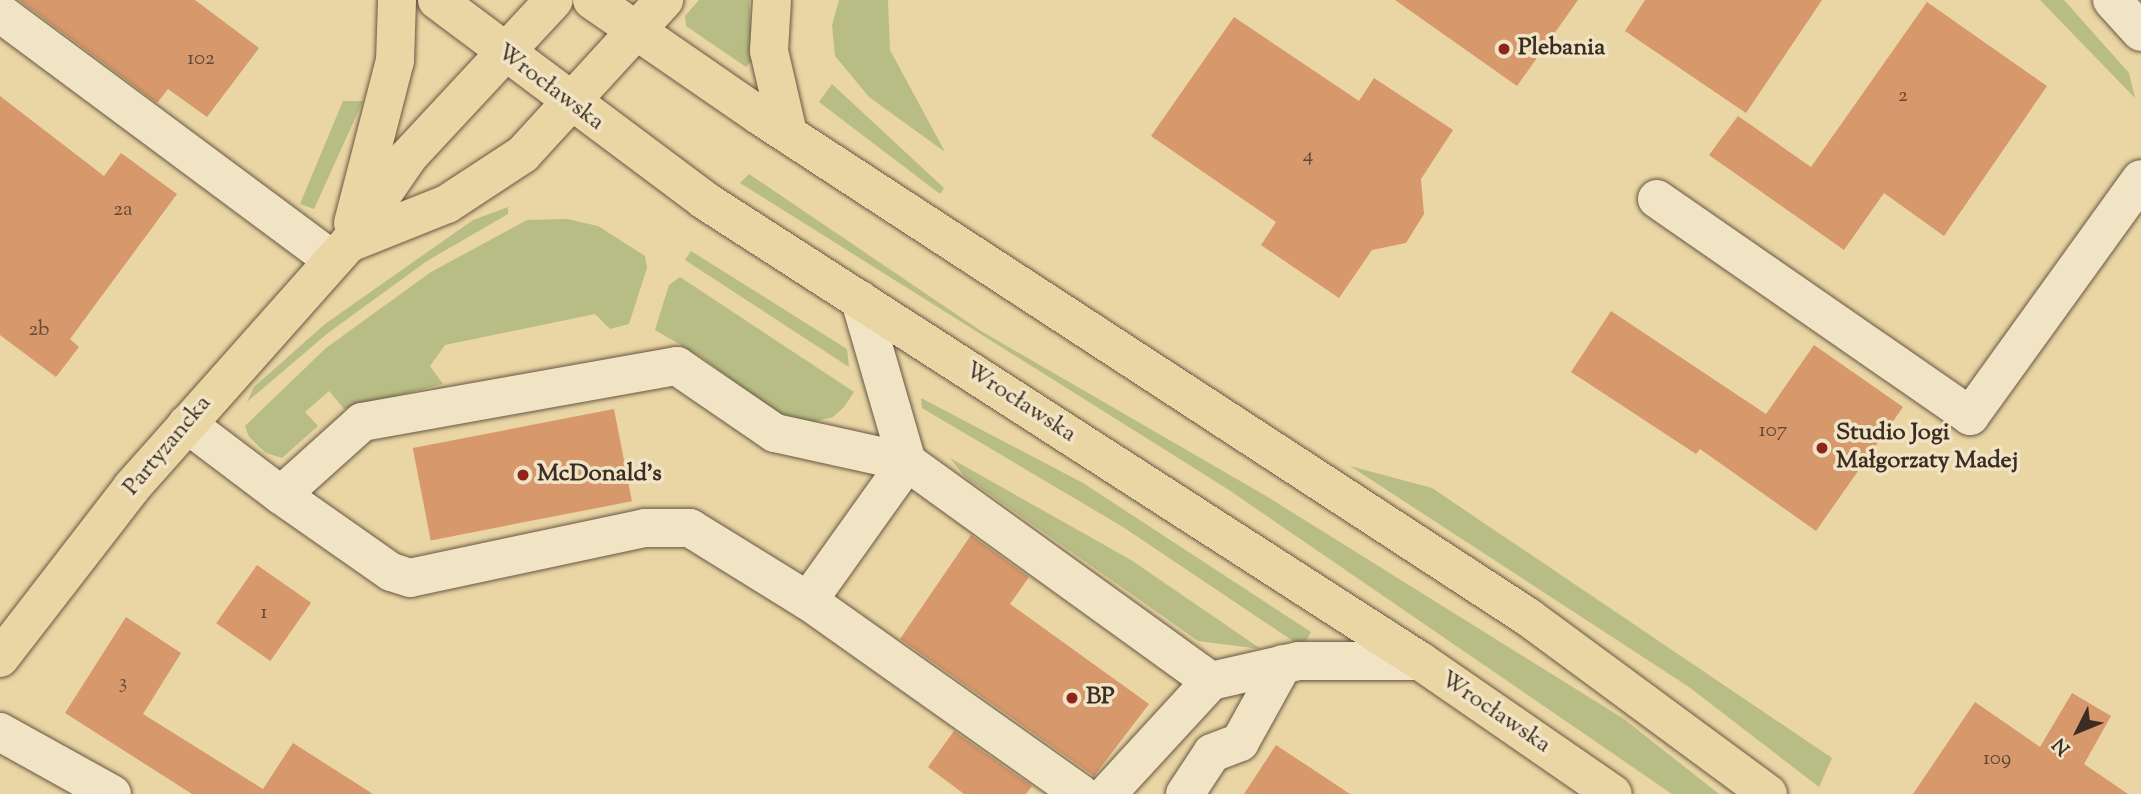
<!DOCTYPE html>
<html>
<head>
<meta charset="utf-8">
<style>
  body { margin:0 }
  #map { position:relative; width:2141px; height:794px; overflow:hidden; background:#ead5a4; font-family:"Sorts Mill Goudy",serif }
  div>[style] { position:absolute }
  .green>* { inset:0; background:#b8bd85 }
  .building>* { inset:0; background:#d7986b; transform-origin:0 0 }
  .roads { filter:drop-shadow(0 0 2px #675744) drop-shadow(0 0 2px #675744) }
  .minor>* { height:38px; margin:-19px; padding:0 19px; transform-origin:19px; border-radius:19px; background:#f1e4c4 }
  .major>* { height:38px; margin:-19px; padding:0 19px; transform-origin:19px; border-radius:19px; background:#ead5a4 }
  .dots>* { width:19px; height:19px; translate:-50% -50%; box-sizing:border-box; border:4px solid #f1e4c4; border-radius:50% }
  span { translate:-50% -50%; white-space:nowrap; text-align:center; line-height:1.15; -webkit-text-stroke:7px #f1e4c4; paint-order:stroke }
  .number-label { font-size:21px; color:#624836 }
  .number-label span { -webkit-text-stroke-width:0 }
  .poi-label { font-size:24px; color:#3b2d24; font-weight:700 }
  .left { translate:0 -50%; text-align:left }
  .street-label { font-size:24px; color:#3b2d24 }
  .north { position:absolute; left:2043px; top:696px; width:70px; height:70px; -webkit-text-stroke:5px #f1e4c4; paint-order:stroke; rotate:227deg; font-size:19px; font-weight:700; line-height:28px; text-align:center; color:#3b2d24 }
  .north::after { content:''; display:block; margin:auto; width:24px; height:32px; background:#3b2d24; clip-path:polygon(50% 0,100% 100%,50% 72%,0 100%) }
</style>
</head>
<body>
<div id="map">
  <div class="green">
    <i style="clip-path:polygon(699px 0,749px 0,753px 60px,746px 67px,686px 26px,685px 16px)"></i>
    <i style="clip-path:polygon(839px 0,888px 0,890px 50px,945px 152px,869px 97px,835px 56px,832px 25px)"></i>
    <i style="clip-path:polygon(2040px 0,2064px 0,2129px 73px,2135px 98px)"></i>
    <i style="clip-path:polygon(832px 84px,944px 188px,940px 194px,819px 102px)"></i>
    <i style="clip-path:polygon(343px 101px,363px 101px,314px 209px,300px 204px)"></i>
    <i style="clip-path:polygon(749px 174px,981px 331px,1266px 496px,1624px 719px,1719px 794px,1672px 794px,1229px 490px,740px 183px)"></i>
    <i style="clip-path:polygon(508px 207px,508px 214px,427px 261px,328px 333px,247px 402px,254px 387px,325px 324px,473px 220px)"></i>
    <i style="clip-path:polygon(567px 219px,598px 226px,645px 256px,647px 268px,629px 324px,610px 329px,595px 314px,445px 345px,430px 366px,443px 384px,344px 409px,329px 391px,305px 412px,318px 426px,282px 458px,266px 453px,249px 437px,245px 426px,326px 348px,431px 272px,527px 220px)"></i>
    <i style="clip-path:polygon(691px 251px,847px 349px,849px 367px,685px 260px)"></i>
    <i style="clip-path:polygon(680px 277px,854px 392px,844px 407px,833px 417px,805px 424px,786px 421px,703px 358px,655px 330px,669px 285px)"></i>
    <i style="clip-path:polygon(921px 398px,1083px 483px,1311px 632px,1306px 641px,1296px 643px,1123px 527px,922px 408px)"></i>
    <i style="clip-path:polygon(950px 458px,1131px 560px,1261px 649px,1198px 641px,964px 476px)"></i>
    <i style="clip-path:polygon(1350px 466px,1432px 488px,1832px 758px,1819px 787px,1689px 687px)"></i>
  </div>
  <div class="building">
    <i style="clip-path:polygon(19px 0,195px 0,259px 48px,207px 117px,168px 89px,157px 103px)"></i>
    <i style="clip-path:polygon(1395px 0,1578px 0,1517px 86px)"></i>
    <i style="clip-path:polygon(1645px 0,1822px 0,1746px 113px,1625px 31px)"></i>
    <i style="clip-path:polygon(1927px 2px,2047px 86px,1944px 236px,1884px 193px,1844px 250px,1709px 155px,1738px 116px,1811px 167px)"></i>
    <i style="clip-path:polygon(1234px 17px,1359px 101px,1374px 78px,1453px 130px,1421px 179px,1424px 214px,1406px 243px,1372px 250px,1339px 298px,1261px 245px,1276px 222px,1151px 136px)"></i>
    <i style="clip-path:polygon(0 96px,104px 176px,121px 153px,177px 194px,70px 339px,79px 347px,56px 377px,0 335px)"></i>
    <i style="clip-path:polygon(1611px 311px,1766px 414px,1814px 345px,1903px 407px,1816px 531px,1700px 449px,1696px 454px,1571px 372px)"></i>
    <i style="left:614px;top:409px;width:94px;height:205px;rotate:79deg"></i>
    <i style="clip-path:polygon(971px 535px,1029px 577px,1010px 604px,1149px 704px,1094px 776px,900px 639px)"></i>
    <i style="left:257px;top:565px;width:66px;height:71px;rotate:35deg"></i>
    <i style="clip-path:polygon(126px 617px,181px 653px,143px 714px,263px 789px,293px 743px,373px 794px,192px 794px,65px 713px)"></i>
    <i style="clip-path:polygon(2072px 693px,2111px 716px,2084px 764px,2128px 794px,1913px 794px,1975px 702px,2040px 747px)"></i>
    <i style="clip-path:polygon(954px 731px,1032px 786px,1026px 794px,964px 794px,928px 767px)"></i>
    <i style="clip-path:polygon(1276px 745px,1350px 794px,1244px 794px)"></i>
  </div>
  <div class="roads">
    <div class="minor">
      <i style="left:2112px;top:0;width:43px;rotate:47.8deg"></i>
      <i style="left:0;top:13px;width:414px;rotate:36.6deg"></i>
      <i style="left:1657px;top:199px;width:381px;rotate:34.7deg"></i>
      <i style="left:1970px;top:416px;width:292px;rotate:-54.2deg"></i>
      <i style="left:187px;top:424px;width:118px;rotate:37.1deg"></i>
      <i style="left:808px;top:601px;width:171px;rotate:-54.5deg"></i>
      <i style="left:907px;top:462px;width:169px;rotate:-106.2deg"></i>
      <i style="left:0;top:732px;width:128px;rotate:29deg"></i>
      <i style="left:1081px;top:794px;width:334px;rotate:-144.7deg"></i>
      <i style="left:808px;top:601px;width:139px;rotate:-148.3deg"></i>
      <i style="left:690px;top:528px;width:45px;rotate:180deg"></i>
      <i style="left:645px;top:528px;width:240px;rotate:168deg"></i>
      <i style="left:410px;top:578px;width:20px;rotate:-162deg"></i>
      <i style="left:391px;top:572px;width:134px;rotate:-145deg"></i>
      <i style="left:281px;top:495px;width:109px;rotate:-42deg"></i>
      <i style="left:362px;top:422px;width:320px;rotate:-10.1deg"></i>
      <i style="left:677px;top:366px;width:119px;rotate:34.4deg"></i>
      <i style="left:775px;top:433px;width:135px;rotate:12.4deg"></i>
      <i style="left:907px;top:462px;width:375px;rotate:35.8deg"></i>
      <i style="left:1107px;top:794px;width:154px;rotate:-47.4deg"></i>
      <i style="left:1211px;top:681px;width:90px;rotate:-12.8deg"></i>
      <i style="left:1299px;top:661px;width:121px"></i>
      <i style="left:1185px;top:794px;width:49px;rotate:-56.6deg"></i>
      <i style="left:1212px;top:753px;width:30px;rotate:-21deg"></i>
      <i style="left:1240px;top:742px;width:89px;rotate:-61.1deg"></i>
    </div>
    <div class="major">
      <i style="left:437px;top:0;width:334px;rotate:36.8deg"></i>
      <i style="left:704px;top:200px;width:852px;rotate:32.78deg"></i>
      <i style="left:1420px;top:661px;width:234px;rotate:34.6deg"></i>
      <i style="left:592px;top:0;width:204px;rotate:34.6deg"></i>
      <i style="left:760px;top:116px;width:917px;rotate:33.12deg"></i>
      <i style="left:1528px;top:617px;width:298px;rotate:36.4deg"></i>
      <i style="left:772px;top:0;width:51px;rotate:93.4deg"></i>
      <i style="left:769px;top:51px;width:84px;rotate:77deg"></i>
      <i style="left:353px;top:223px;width:167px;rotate:-75.5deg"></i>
      <i style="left:395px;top:61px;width:61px;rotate:-88.1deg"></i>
      <i style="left:349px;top:243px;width:105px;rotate:-21.7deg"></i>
      <i style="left:447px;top:204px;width:91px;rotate:-33.3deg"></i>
      <i style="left:523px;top:154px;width:209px;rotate:-47.5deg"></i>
      <i style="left:0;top:658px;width:216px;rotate:-52.3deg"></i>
      <i style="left:132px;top:487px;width:327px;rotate:-48.4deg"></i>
      <i style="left:349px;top:243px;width:104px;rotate:-55.5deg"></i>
      <i style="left:408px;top:157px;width:214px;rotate:-47.1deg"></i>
    </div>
  </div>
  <div class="dots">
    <i style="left:1504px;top:49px;background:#8f2418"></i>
    <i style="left:1822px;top:448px;background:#8f2418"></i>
    <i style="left:523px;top:475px;background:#8f2418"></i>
    <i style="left:1072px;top:698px;background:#8f2418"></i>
  </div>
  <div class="number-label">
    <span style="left:201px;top:59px">102</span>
    <span style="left:1903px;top:96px">2</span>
    <span style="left:1308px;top:156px">4</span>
    <span style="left:123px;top:210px">2a</span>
    <span style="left:39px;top:330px">2b</span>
    <span style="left:1773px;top:431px">107</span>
    <span style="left:264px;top:613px">1</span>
    <span style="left:123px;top:683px">3</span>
    <span style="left:1997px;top:759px">109</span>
  </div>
  <div class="poi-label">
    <span class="left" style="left:1518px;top:49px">Plebania</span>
    <span class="left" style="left:1836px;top:448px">Studio Jogi<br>Małgorzaty Madej</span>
    <span class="left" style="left:537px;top:475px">McDonald's</span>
    <span class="left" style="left:1086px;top:698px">BP</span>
  </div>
  <div class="street-label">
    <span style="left:550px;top:88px;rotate:37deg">Wrocławska</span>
    <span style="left:1020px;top:403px;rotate:33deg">Wrocławska</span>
    <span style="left:168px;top:446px;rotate:-50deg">Partyzancka</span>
    <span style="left:1495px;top:713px;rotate:34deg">Wrocławska</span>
  </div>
  <div class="north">N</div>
</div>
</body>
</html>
